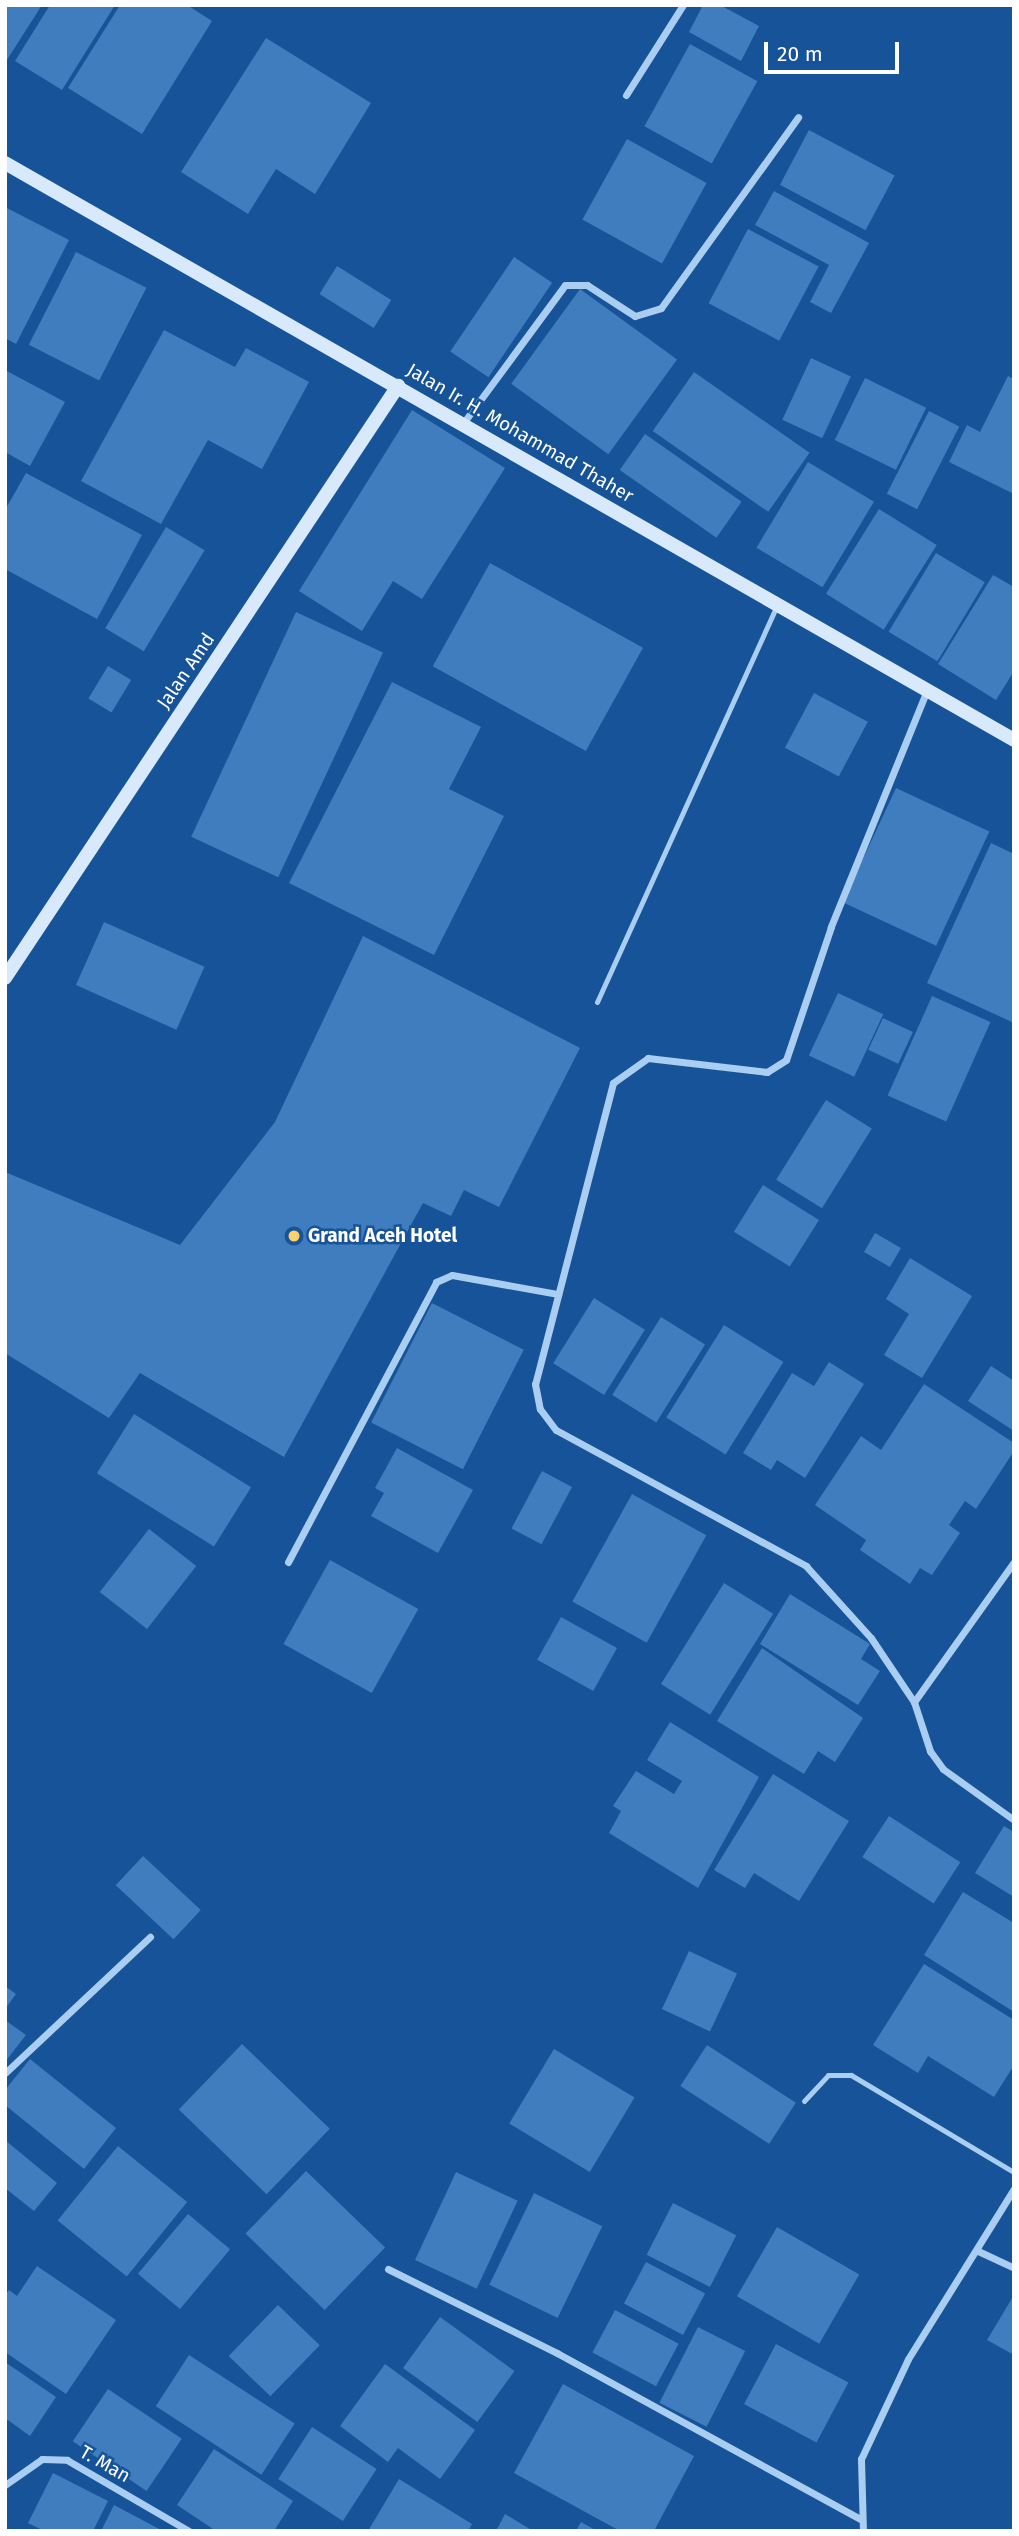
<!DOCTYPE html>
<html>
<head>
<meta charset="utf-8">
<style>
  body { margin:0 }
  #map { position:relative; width:1019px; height:2536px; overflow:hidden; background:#165398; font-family:"Fira Sans",sans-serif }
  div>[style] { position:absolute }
  .building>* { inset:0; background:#3f7dbf; transform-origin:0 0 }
  .lane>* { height:5px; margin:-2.5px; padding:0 2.5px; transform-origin:2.5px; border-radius:2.5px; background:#aacdf2 }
  .street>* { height:7px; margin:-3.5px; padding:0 3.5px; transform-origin:3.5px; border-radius:3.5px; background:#aacdf2 }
  .secondary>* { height:14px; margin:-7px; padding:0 7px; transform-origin:7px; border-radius:7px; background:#d8e9fc }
  .dots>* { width:19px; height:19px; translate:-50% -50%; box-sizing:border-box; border:4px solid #165398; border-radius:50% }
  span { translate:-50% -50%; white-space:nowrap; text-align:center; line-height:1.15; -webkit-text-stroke:5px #165398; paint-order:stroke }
  .street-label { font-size:19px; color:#fff }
  .poi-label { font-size:19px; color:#fff; font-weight:700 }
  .left { translate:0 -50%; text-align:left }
  .frame { position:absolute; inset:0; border:7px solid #fff; pointer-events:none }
  .scale { position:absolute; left:764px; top:42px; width:135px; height:32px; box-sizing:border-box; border:4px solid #fff; border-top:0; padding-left:9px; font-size:21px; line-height:24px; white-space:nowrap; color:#fff; -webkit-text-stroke:5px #165398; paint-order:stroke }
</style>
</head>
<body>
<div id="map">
  <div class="building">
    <i style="clip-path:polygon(5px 5px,42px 5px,5px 63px)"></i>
    <i style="clip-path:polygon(50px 5px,115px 5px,62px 90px,15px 61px)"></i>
    <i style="clip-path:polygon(120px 5px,187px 5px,212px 21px,142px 134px,68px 88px)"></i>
    <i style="clip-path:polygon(703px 5px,720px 5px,759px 26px,741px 61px,689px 32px)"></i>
    <i style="clip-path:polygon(266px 38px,371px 103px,315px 194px,276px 169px,248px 214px,181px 172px)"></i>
    <i style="left:690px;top:44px;width:77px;height:94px;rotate:29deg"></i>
    <i style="left:809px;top:130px;width:97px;height:62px;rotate:28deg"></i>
    <i style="left:627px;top:139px;width:91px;height:92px;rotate:29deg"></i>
    <i style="clip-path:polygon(774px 191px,869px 243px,831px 313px,810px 302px,829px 265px,755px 225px)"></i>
    <i style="clip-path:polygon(5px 207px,69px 240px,16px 344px,5px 338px)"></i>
    <i style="left:748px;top:229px;width:80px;height:84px;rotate:28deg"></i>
    <i style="left:76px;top:252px;width:79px;height:104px;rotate:27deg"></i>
    <i style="left:514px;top:257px;width:46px;height:114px;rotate:34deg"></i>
    <i style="left:337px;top:266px;width:64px;height:33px;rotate:32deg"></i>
    <i style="left:580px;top:289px;width:120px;height:117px;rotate:36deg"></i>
    <i style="clip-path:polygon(164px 330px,235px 367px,246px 348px,309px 382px,262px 469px,208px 440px,161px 524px,81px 481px)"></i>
    <i style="left:811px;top:358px;width:44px;height:68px;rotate:25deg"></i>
    <i style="clip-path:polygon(5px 370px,65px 402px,30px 466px,5px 452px)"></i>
    <i style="left:694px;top:372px;width:141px;height:72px;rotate:35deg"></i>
    <i style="clip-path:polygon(1008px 376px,1014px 379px,1014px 494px,949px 462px,967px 425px,980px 432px)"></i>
    <i style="left:865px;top:378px;width:68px;height:69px;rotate:26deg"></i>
    <i style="clip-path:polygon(412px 410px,505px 468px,422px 599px,393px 581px,362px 631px,299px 591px)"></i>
    <i style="left:929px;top:411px;width:34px;height:93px;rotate:27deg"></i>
    <i style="left:645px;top:434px;width:118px;height:44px;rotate:35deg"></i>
    <i style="left:808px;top:462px;width:77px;height:100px;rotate:31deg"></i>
    <i style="clip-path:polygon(26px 473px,142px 535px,97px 619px,5px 569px,5px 510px)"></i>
    <i style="left:879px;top:509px;width:68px;height:100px;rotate:32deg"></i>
    <i style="left:166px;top:527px;width:45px;height:118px;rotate:31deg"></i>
    <i style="left:936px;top:553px;width:57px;height:92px;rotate:31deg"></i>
    <i style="left:490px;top:563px;width:175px;height:118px;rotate:29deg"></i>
    <i style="clip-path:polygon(993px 575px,1014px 587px,1014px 671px,996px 700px,938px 664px)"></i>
    <i style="left:296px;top:612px;width:96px;height:248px;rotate:25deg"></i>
    <i style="left:108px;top:666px;width:27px;height:38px;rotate:31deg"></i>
    <i style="clip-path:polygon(392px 682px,481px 727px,449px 789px,504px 816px,434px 955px,289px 883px)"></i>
    <i style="left:814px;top:693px;width:61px;height:62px;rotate:28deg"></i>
    <i style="left:896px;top:788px;width:103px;height:126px;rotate:25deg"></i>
    <i style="clip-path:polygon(991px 843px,1014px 854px,1014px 1023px,927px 983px)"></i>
    <i style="left:104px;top:922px;width:110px;height:69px;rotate:24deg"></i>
    <i style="clip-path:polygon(363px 936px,580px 1048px,499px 1207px,464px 1190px,451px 1216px,423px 1203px,284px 1457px,140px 1373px,109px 1418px,5px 1353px,5px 1172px,180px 1245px,275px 1122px)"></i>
    <i style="left:838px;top:993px;width:50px;height:69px;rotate:25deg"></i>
    <i style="left:932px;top:996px;width:64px;height:109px;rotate:24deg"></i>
    <i style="left:883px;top:1018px;width:33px;height:35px;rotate:25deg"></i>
    <i style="left:826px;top:1100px;width:54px;height:94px;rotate:32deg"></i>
    <i style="left:763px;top:1185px;width:66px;height:55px;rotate:32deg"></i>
    <i style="left:875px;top:1233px;width:30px;height:22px;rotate:30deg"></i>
    <i style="clip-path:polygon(910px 1258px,972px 1296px,922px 1378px,884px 1355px,909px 1314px,886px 1299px)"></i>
    <i style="left:594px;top:1298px;width:60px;height:77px;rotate:32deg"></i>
    <i style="left:432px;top:1303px;width:103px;height:134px;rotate:27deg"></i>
    <i style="left:661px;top:1317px;width:52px;height:92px;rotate:32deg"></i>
    <i style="left:724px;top:1325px;width:70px;height:109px;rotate:32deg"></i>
    <i style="clip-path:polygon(829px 1362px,864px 1384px,805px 1478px,777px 1460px,771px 1470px,743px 1453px,792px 1373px,814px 1386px)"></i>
    <i style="clip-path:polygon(991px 1366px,1014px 1381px,1014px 1431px,968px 1401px)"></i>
    <i style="clip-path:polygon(924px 1384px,1014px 1443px,1014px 1451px,976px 1509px,965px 1501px,949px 1525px,960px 1533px,932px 1575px,920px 1568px,910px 1584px,860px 1550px,866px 1540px,815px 1505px,861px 1436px,881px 1450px)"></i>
    <i style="left:134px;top:1414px;width:138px;height:70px;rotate:32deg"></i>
    <i style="clip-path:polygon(397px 1448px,473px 1490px,438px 1553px,371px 1516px,384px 1493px,375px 1488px)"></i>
    <i style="left:542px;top:1471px;width:34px;height:65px;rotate:28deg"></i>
    <i style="left:632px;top:1494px;width:85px;height:123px;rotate:29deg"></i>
    <i style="left:149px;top:1529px;width:60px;height:80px;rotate:38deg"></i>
    <i style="left:330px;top:1560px;width:101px;height:96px;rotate:29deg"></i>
    <i style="left:724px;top:1583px;width:58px;height:119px;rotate:32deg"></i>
    <i style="clip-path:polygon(790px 1594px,870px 1644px,861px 1659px,880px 1671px,858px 1705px,760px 1644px)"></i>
    <i style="left:561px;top:1617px;width:64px;height:49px;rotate:29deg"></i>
    <i style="clip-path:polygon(762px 1648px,863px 1718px,835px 1762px,818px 1751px,804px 1774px,717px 1721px)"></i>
    <i style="clip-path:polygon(670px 1722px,759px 1777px,698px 1888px,609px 1833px,621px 1811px,613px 1806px,636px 1771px,674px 1794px,682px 1781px,647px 1760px)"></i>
    <i style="clip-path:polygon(773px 1774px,849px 1821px,799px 1901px,754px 1873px,745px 1888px,714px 1870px)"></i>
    <i style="left:889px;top:1816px;width:85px;height:49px;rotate:33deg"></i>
    <i style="clip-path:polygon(1004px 1826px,1014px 1832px,1014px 1897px,975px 1873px)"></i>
    <i style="left:143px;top:1856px;width:79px;height:40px;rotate:43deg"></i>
    <i style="clip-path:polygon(963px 1892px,1014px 1923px,1014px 2012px,924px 1955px)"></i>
    <i style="left:689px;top:1951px;width:53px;height:64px;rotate:25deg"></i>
    <i style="clip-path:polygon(924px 1964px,1014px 2020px,1014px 2065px,994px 2097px,928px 2056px,918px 2073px,873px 2045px)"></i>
    <i style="clip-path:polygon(5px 1986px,16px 1994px,5px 2009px)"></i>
    <i style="clip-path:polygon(5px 2020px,26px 2035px,5px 2062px)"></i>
    <i style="left:242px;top:2044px;width:122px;height:91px;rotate:44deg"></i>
    <i style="left:707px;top:2045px;width:106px;height:49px;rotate:33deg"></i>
    <i style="left:554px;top:2049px;width:94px;height:87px;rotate:31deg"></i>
    <i style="clip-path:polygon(30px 2059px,116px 2128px,84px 2169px,5px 2105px,5px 2090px)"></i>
    <i style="clip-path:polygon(5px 2140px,57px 2183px,34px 2211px,5px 2188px)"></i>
    <i style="left:118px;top:2146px;width:89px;height:96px;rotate:39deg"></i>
    <i style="left:306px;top:2171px;width:110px;height:87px;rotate:44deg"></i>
    <i style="left:456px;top:2172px;width:68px;height:97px;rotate:25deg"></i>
    <i style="left:534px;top:2193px;width:76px;height:102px;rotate:26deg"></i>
    <i style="left:673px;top:2203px;width:71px;height:58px;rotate:27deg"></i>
    <i style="left:188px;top:2214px;width:55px;height:78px;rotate:40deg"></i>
    <i style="left:777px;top:2227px;width:95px;height:80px;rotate:30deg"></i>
    <i style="left:646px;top:2262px;width:67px;height:47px;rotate:28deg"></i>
    <i style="clip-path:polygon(37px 2266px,116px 2320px,66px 2394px,5px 2352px,5px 2295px,9px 2290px,17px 2296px)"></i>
    <i style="clip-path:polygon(1014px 2295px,1014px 2355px,987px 2340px)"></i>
    <i style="left:278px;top:2305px;width:58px;height:71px;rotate:44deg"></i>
    <i style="left:615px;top:2310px;width:72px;height:48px;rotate:28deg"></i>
    <i style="left:440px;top:2317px;width:92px;height:63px;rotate:36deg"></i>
    <i style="left:698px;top:2327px;width:53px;height:85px;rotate:27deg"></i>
    <i style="left:776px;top:2344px;width:82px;height:68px;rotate:28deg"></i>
    <i style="left:189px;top:2355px;width:126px;height:61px;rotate:33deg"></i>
    <i style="clip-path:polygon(5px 2362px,56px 2397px,30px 2436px,5px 2418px)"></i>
    <i style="clip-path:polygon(385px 2364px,475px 2430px,440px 2479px,398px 2448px,388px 2462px,340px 2426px)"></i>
    <i style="clip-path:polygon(563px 2384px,694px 2456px,654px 2531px,620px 2531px,514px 2473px)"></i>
    <i style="left:108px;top:2389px;width:89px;height:63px;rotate:34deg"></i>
    <i style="left:312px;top:2427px;width:77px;height:62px;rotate:33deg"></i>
    <i style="clip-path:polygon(214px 2449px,293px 2501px,274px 2531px,216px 2531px,177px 2505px)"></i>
    <i style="clip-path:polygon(53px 2473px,108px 2501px,93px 2531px,44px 2531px,28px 2523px)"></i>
    <i style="clip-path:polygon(399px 2479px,472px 2524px,468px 2531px,368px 2531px)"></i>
    <i style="clip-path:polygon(114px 2505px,163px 2531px,101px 2531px)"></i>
    <i style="clip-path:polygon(505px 2514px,533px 2531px,496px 2531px)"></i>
    <i style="clip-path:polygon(581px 2522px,597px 2531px,576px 2531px)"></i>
  </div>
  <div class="lane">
    <i style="left:597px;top:1002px;width:434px;rotate:-65.6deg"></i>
    <i style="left:804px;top:2101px;width:35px;rotate:-47deg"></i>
    <i style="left:828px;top:2075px;width:23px"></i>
    <i style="left:851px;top:2075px;width:190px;rotate:30.8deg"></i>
  </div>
  <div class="street">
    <i style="left:626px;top:95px;width:107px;rotate:-57.7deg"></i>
    <i style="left:464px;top:422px;width:170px;rotate:-53.6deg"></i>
    <i style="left:565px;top:285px;width:22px"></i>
    <i style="left:587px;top:285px;width:57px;rotate:32.9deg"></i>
    <i style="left:635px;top:316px;width:27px;rotate:-17deg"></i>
    <i style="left:661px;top:308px;width:235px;rotate:-54.3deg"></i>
    <i style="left:927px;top:690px;width:256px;rotate:112.1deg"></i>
    <i style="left:831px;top:927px;width:140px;rotate:108.7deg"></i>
    <i style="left:786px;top:1060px;width:22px;rotate:148deg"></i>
    <i style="left:767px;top:1072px;width:120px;rotate:-173.3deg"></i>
    <i style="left:648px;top:1058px;width:43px;rotate:144.5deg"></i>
    <i style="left:613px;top:1083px;width:311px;rotate:104.5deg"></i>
    <i style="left:535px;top:1384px;width:25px;rotate:79deg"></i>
    <i style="left:540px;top:1409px;width:26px;rotate:53deg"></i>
    <i style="left:556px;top:1430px;width:285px;rotate:28.5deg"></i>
    <i style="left:806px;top:1566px;width:97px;rotate:47.9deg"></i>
    <i style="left:871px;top:1638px;width:77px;rotate:56.1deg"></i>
    <i style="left:914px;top:1702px;width:52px;rotate:71.9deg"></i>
    <i style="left:930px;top:1751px;width:22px;rotate:54deg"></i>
    <i style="left:943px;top:1769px;width:87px;rotate:35.7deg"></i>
    <i style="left:288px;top:1562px;width:317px;rotate:-62.1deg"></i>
    <i style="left:436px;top:1282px;width:17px;rotate:-24deg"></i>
    <i style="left:452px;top:1275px;width:108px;rotate:10.2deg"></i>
    <i style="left:914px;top:1702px;width:172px;rotate:-54.5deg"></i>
    <i style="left:5px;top:2073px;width:199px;rotate:-43.2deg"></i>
    <i style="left:978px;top:2251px;width:40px;rotate:25deg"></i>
    <i style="left:388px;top:2269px;width:189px;rotate:26.4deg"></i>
    <i style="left:557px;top:2353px;width:345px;rotate:28.7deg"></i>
    <i style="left:5px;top:2485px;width:45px;rotate:-35.1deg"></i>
    <i style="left:42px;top:2459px;width:25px;rotate:2deg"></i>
    <i style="left:67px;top:2460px;width:141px;rotate:30.2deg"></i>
    <i style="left:863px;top:2531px;width:72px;rotate:-91.6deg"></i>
    <i style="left:861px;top:2459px;width:110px;rotate:-64.8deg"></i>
    <i style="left:908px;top:2359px;width:200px;rotate:-58.1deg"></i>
  </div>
  <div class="secondary">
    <i style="left:5px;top:163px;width:1162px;rotate:29.76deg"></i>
    <i style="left:5px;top:978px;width:711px;rotate:-56.42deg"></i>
  </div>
  <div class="dots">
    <i style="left:294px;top:1236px;background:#ffcf6a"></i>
  </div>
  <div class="street-label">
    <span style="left:520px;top:433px;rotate:30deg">Jalan Ir. H. Mohammad Thaher</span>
    <span style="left:186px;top:671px;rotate:-56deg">Jalan Amd</span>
    <span style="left:105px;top:2464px;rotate:30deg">T. Man</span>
  </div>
  <div class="poi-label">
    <span class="left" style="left:308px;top:1236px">Grand Aceh Hotel</span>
  </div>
  <div class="frame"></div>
  <div class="scale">20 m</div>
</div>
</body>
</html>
